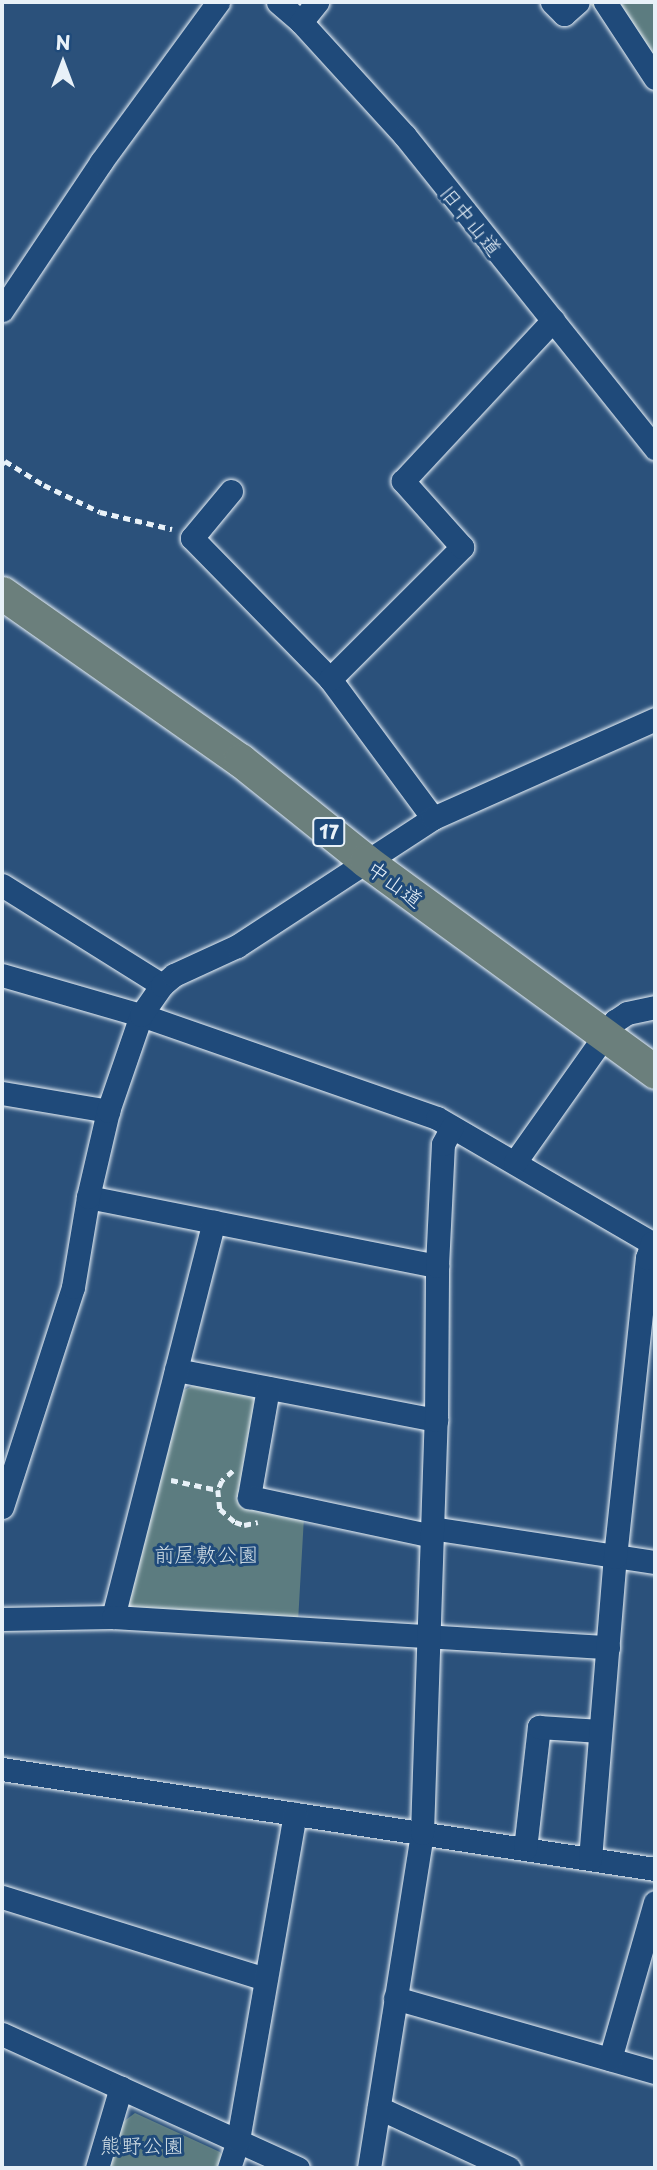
<!DOCTYPE html>
<html>
<head>
<meta charset="utf-8">
<style>
  body { margin:0 }
  #map { position:relative; width:657px; height:2170px; overflow:hidden; background:#2b517b; font-family:"Playpen Sans","Klee One",sans-serif }
  div>[style] { position:absolute }
  .green>* { inset:0; background:#5c7c80 }
  .path>* { height:4.5px; margin-top:-2.25px; transform-origin:0; background:repeating-linear-gradient(90deg,#e8f1f8 0 7px,transparent 0 12px) }
  .roads { filter:drop-shadow(0 0 2px #e8f1f8) drop-shadow(0 0 2px #e8f1f8) }
  .minor>* { height:23px; margin:-11.5px; padding:0 11.5px; transform-origin:11.5px; border-radius:11.5px; background:#1f4a7a }
  .highway>* { height:33px; margin:-16.5px; padding:0 16.5px; transform-origin:16.5px; border-radius:16.5px; background:#6b7f7c }
  span { translate:-50% -50%; white-space:nowrap; text-align:center; line-height:1.15; -webkit-text-stroke:6px #1f4a7a; paint-order:stroke }
  .shield-label span { padding:2px 5px; background:#1f4a7a; border:2px solid; border-radius:5px; -webkit-text-stroke-width:0 }
  .shield-label { font-size:19px; color:#e8f1f8; font-weight:700 }
  .street-label { font-size:21px; color:#e8f1f8 }
  .park-label { font-size:21px; color:#d3dfe6 }
  .frame { position:absolute; inset:0; border:4px solid #e8f1f8; pointer-events:none }
  .north { position:absolute; left:28px; top:28px; width:70px; height:70px; -webkit-text-stroke:5px #1f4a7a; paint-order:stroke; rotate:0deg; font-size:19px; font-weight:700; line-height:28px; text-align:center; color:#e8f1f8 }
  .north::after { content:''; display:block; margin:auto; width:24px; height:32px; background:#e8f1f8; clip-path:polygon(50% 0,100% 100%,50% 72%,0 100%) }
</style>
</head>
<body>
<div id="map">
  <div class="green">
    <i style="clip-path:polygon(588px 2px,655px 2px,655px 90px,626px 54px,626px 40px)"></i>
    <i style="clip-path:polygon(196px 1384px,260px 1398px,243px 1503px,304px 1517px,298px 1622px,130px 1611px,126px 1604px,184px 1390px)"></i>
    <i style="clip-path:polygon(135px 2113px,220px 2152px,224px 2159px,221px 2168px,109px 2168px,123px 2122px)"></i>
  </div>
  <div class="path">
    <i style="left:2px;top:464px;width:4px;rotate:-45deg"></i>
    <i style="left:5px;top:461px;width:46px;rotate:31.6deg"></i>
    <i style="left:44px;top:485px;width:62px;rotate:25.7deg"></i>
    <i style="left:100px;top:512px;width:74px;rotate:13.3deg"></i>
    <i style="left:233px;top:1471px;width:15px;rotate:138deg"></i>
    <i style="left:222px;top:1481px;width:10px;rotate:114deg"></i>
    <i style="left:218px;top:1490px;width:19px;rotate:84deg"></i>
    <i style="left:220px;top:1509px;width:20px;rotate:41deg"></i>
    <i style="left:235px;top:1522px;width:9px;rotate:18deg"></i>
    <i style="left:244px;top:1525px;width:14px;rotate:-12deg"></i>
    <i style="left:171px;top:1480px;width:48px;rotate:12deg"></i>
  </div>
  <div class="roads">
    <div class="minor">
      <i style="left:278px;top:2px;width:30px;rotate:41deg"></i>
      <i style="left:301px;top:22px;width:154px;rotate:47.6deg"></i>
      <i style="left:405px;top:136px;width:400px;rotate:51.3deg"></i>
      <i style="left:552px;top:2px;width:17px;rotate:45deg"></i>
      <i style="left:564px;top:14px;width:18px;rotate:-41deg"></i>
      <i style="left:605px;top:2px;width:91px;rotate:56.7deg"></i>
      <i style="left:301px;top:22px;width:26px;rotate:-51deg"></i>
      <i style="left:2px;top:310px;width:178px;rotate:-56.2deg"></i>
      <i style="left:101px;top:162px;width:198px;rotate:-53.8deg"></i>
      <i style="left:231px;top:491px;width:61px;rotate:129.7deg"></i>
      <i style="left:192px;top:538px;width:197px;rotate:45.6deg"></i>
      <i style="left:330px;top:679px;width:173px;rotate:53.5deg"></i>
      <i style="left:330px;top:679px;width:187px;rotate:-45deg"></i>
      <i style="left:462px;top:547px;width:89px;rotate:-131.8deg"></i>
      <i style="left:403px;top:481px;width:220px;rotate:-47deg"></i>
      <i style="left:2px;top:885px;width:189px;rotate:32deg"></i>
      <i style="left:2px;top:975px;width:145px;rotate:16.1deg"></i>
      <i style="left:141px;top:1015px;width:313px;rotate:19.2deg"></i>
      <i style="left:437px;top:1118px;width:252px;rotate:30.2deg"></i>
      <i style="left:2px;top:1093px;width:108px;rotate:9.6deg"></i>
      <i style="left:515px;top:1162px;width:173px;rotate:-54.7deg"></i>
      <i style="left:615px;top:1021px;width:14px;rotate:-34deg"></i>
      <i style="left:627px;top:1013px;width:29px;rotate:-12deg"></i>
      <i style="left:88px;top:1197px;width:356px;rotate:11.2deg"></i>
      <i style="left:176px;top:1370px;width:265px;rotate:10.9deg"></i>
      <i style="left:268px;top:1388px;width:111px;rotate:99.9deg"></i>
      <i style="left:249px;top:1497px;width:187px;rotate:12deg"></i>
      <i style="left:2px;top:1507px;width:231px;rotate:-72.1deg"></i>
      <i style="left:73px;top:1287px;width:91px;rotate:-80.5deg"></i>
      <i style="left:88px;top:1197px;width:88px;rotate:-76.9deg"></i>
      <i style="left:108px;top:1111px;width:102px;rotate:-71deg"></i>
      <i style="left:141px;top:1015px;width:37px;rotate:-55deg"></i>
      <i style="left:162px;top:985px;width:16px;rotate:-40deg"></i>
      <i style="left:174px;top:975px;width:69px;rotate:-24.7deg"></i>
      <i style="left:237px;top:946px;width:234px;rotate:-33.1deg"></i>
      <i style="left:433px;top:818px;width:243px;rotate:-24deg"></i>
      <i style="left:432px;top:1528px;width:226px;rotate:8.7deg"></i>
      <i style="left:113px;top:1617px;width:408px;rotate:-75.7deg"></i>
      <i style="left:2px;top:1619px;width:111px;rotate:-1deg"></i>
      <i style="left:113px;top:1617px;width:496px;rotate:3.5deg"></i>
      <i style="left:2px;top:1769px;width:661px;rotate:8.71deg"></i>
      <i style="left:525px;top:1849px;width:123px;rotate:-83.5deg"></i>
      <i style="left:539px;top:1727px;width:61px;rotate:3.8deg"></i>
      <i style="left:590px;top:1859px;width:303px;rotate:-85.3deg"></i>
      <i style="left:615px;top:1557px;width:301px;rotate:-83.9deg"></i>
      <i style="left:647px;top:1258px;width:16px;rotate:-72deg"></i>
      <i style="left:2px;top:1897px;width:276px;rotate:17.3deg"></i>
      <i style="left:395px;top:1998px;width:270px;rotate:15.9deg"></i>
      <i style="left:2px;top:2034px;width:325px;rotate:24.4deg"></i>
      <i style="left:610px;top:2059px;width:163px;rotate:-74deg"></i>
      <i style="left:379px;top:2108px;width:143px;rotate:24.8deg"></i>
      <i style="left:97px;top:2168px;width:84px;rotate:-73.5deg"></i>
      <i style="left:229px;top:2168px;width:29px;rotate:-72deg"></i>
      <i style="left:238px;top:2140px;width:331px;rotate:-80.1deg"></i>
      <i style="left:369px;top:2168px;width:339px;rotate:-81deg"></i>
      <i style="left:422px;top:1833px;width:413px;rotate:-88.1deg"></i>
      <i style="left:436px;top:1420px;width:154px;rotate:-89.6deg"></i>
      <i style="left:437px;top:1266px;width:122px;rotate:-87.2deg"></i>
      <i style="left:443px;top:1144px;width:19px;rotate:-62deg"></i>
    </div>
    <div class="highway">
      <i style="left:2px;top:593px;width:291px;rotate:35.1deg"></i>
      <i style="left:240px;top:760px;width:161px;rotate:38.7deg"></i>
      <i style="left:366px;top:861px;width:358px;rotate:36.1deg"></i>
    </div>
  </div>
  <div class="shield-label">
    <span style="left:329px;top:832px">17</span>
  </div>
  <div class="street-label">
    <span style="left:472px;top:220px;rotate:51deg">旧中山道</span>
    <span style="left:396px;top:883px;rotate:36deg">中山道</span>
  </div>
  <div class="park-label">
    <span style="left:206px;top:1553px">前屋敷公園</span>
    <span style="left:142px;top:2144px">熊野公園</span>
  </div>
  <div class="frame"></div>
  <div class="north">N</div>
</div>
</body>
</html>
